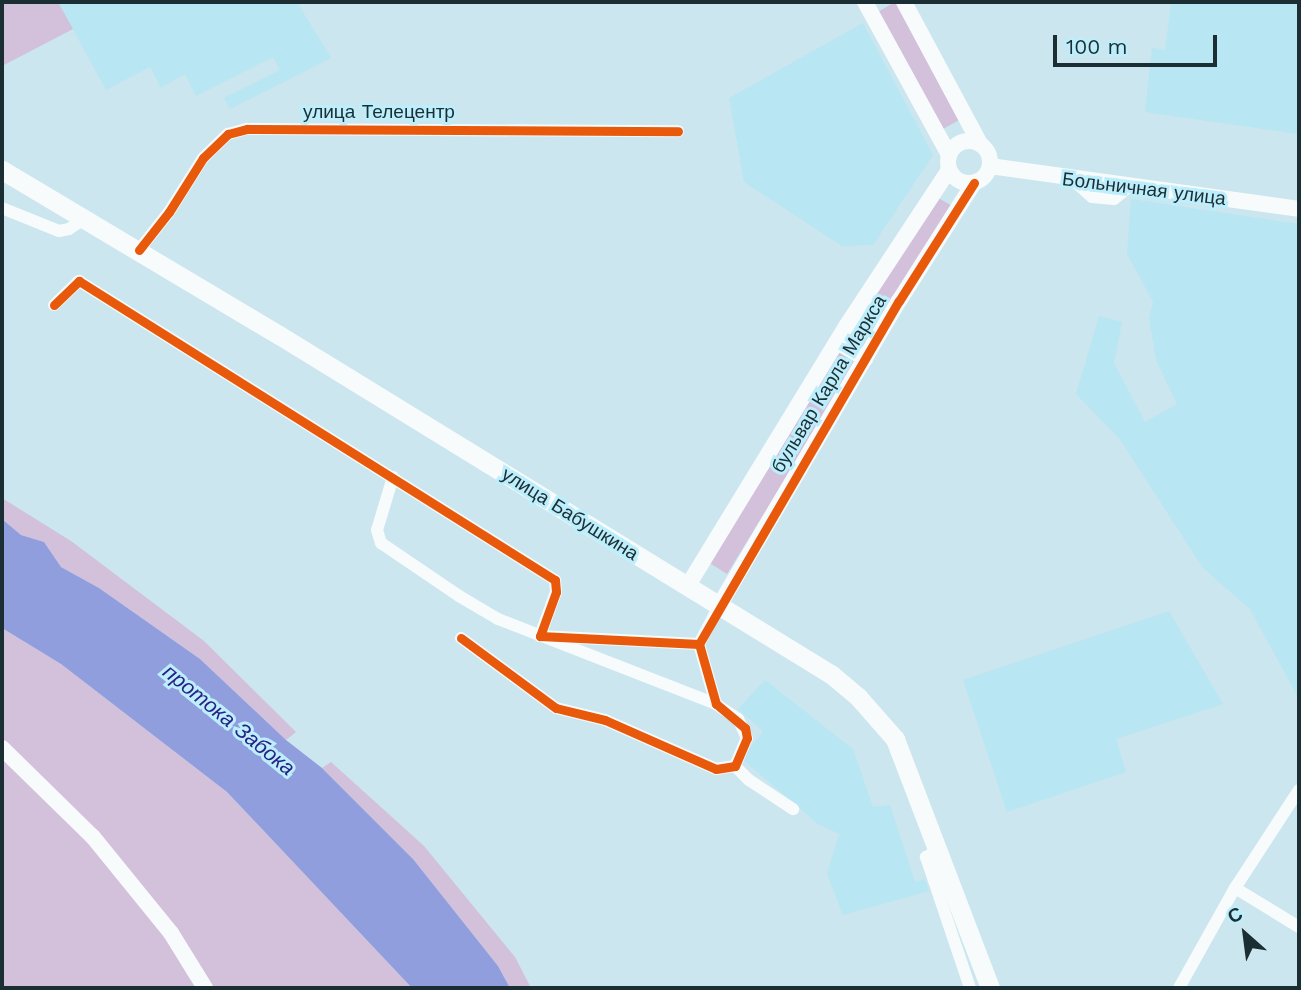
<!DOCTYPE html>
<html>
<head>
<meta charset="utf-8">
<style>
  body { margin:0 }
  #map { position:relative; width:1301px; height:990px; overflow:hidden; background:#cbe6ee; font-family:"Work Sans",sans-serif }
  div>[style] { position:absolute }
  .built>* { inset:0; background:#b9e6f3 }
  .green>* { inset:0; background:#d3c0da }
  .water>* { inset:0; background:#909edd }
  .street>* { height:12px; margin:-6px; padding:0 6px; transform-origin:6px; border-radius:6px; background:#f7fbfc }
  .secondary>* { height:16px; margin:-8px; padding:0 8px; transform-origin:8px; border-radius:8px; background:#f7fbfc }
  .secondary>.ring { margin:-8px; padding:0; box-sizing:content-box; background:none; border:16px solid #f7fbfc; border-radius:50% }
  .primary>* { height:19px; margin:-9.5px; padding:0 9.5px; transform-origin:9.5px; border-radius:9.5px; background:#f7fbfc }
  .cycleway>* { height:9px; margin:-4.5px; padding:0 4.5px; transform-origin:4.5px; border-radius:4.5px; background:#e8590c }
  span { translate:-50% -50%; white-space:nowrap; text-align:center; line-height:1.15; -webkit-text-stroke:6px #bdeefc; paint-order:stroke }
  .street-label { font-size:19px; color:#1b2e34 }
  .water-label { font-size:21px; color:#2a2187; font-style:italic }
  .frame { position:absolute; inset:0; border:4px solid #1b2e34; pointer-events:none }
  .north { position:absolute; left:1210px; top:899px; width:70px; height:70px; -webkit-text-stroke:5px #bdeefc; paint-order:stroke; rotate:332deg; font-size:19px; font-weight:700; line-height:28px; text-align:center; color:#1b2e34 }
  .north::after { content:''; display:block; margin:auto; width:24px; height:32px; background:#1b2e34; clip-path:polygon(50% 0,100% 100%,50% 72%,0 100%) }
  .scale { position:absolute; left:1053px; top:35px; width:164px; height:32px; box-sizing:border-box; border:4px solid #1b2e34; border-top:0; padding-left:9px; font-size:21px; line-height:24px; white-space:nowrap; color:#1b2e34; -webkit-text-stroke:5px #bdeefc; paint-order:stroke }
</style>
</head>
<body>
<div id="map">
  <div class="built">
    <i style="clip-path:polygon(58px 2px,297px 2px,331px 58px,230px 109px,224px 98px,280px 70px,273px 57px,196px 96px,185px 74px,161px 88px,150px 67px,106px 90px)"></i>
    <i style="clip-path:polygon(1171px 2px,1299px 2px,1299px 134px,1145px 112px,1152px 48px,1165px 50px)"></i>
    <i style="clip-path:polygon(863px 23px,933px 155px,873px 245px,842px 246px,744px 182px,729px 98px)"></i>
    <i style="clip-path:polygon(1131px 199px,1299px 224px,1299px 699px,1250px 609px,1203px 568px,1119px 438px,1076px 394px,1099px 316px,1122px 322px,1114px 363px,1145px 422px,1177px 404px,1156px 360px,1149px 318px,1153px 302px,1127px 254px)"></i>
    <i style="clip-path:polygon(1169px 611px,1223px 704px,1116px 739px,1126px 772px,1007px 812px,963px 680px)"></i>
    <i style="clip-path:polygon(765px 680px,853px 749px,873px 807px,890px 805px,915px 882px,925px 879px,929px 891px,843px 915px,827px 874px,839px 834px,818px 824px,742px 759px,763px 731px,738px 709px)"></i>
  </div>
  <div class="green">
    <i style="clip-path:polygon(2px 2px,58px 2px,73px 29px,2px 66px)"></i>
    <i style="clip-path:polygon(893px 3px,898px 4px,961px 119px,941px 130px,878px 12px)"></i>
    <i style="clip-path:polygon(935px 196px,954px 207px,864px 350px,847px 341px,847px 337px)"></i>
    <i style="clip-path:polygon(838px 351px,855px 360px,855px 365px,727px 574px,708px 562px)"></i>
    <i style="clip-path:polygon(2px 498px,71px 541px,204px 641px,296px 732px,286px 740px,200px 659px,99px 588px,61px 567px,44px 542px,21px 535px,2px 519px)"></i>
    <i style="clip-path:polygon(2px 628px,61px 664px,227px 792px,412px 988px,2px 988px)"></i>
    <i style="clip-path:polygon(331px 762px,424px 846px,515px 957px,531px 988px,510px 988px,498px 966px,413px 859px,322px 768px)"></i>
  </div>
  <div class="water">
    <i style="clip-path:polygon(2px 519px,21px 535px,44px 542px,61px 567px,99px 588px,200px 659px,286px 740px,322px 768px,413px 859px,498px 966px,510px 988px,412px 988px,227px 792px,61px 664px,2px 628px)"></i>
  </div>
  <div class="street">
    <i style="left:1073px;top:180px;width:25px;rotate:42deg"></i>
    <i style="left:1092px;top:197px;width:22px;rotate:5deg"></i>
    <i style="left:1114px;top:199px;width:19px;rotate:-39deg"></i>
    <i style="left:2px;top:208px;width:61px;rotate:22deg"></i>
    <i style="left:59px;top:231px;width:10px;rotate:-11deg"></i>
    <i style="left:69px;top:229px;width:18px;rotate:-34deg"></i>
    <i style="left:139px;top:250px;width:48px;rotate:-51.7deg"></i>
    <i style="left:169px;top:212px;width:64px;rotate:-57.8deg"></i>
    <i style="left:203px;top:158px;width:35px;rotate:-44deg"></i>
    <i style="left:228px;top:134px;width:20px;rotate:-15deg"></i>
    <i style="left:247px;top:129px;width:431px;rotate:0.3deg"></i>
    <i style="left:54px;top:305px;width:35px;rotate:-44deg"></i>
    <i style="left:79px;top:281px;width:562px;rotate:32.14deg"></i>
    <i style="left:555px;top:580px;width:12px;rotate:85deg"></i>
    <i style="left:556px;top:592px;width:47px;rotate:110deg"></i>
    <i style="left:540px;top:636px;width:159px;rotate:2.9deg"></i>
    <i style="left:393px;top:477px;width:55px;rotate:106.8deg"></i>
    <i style="left:377px;top:530px;width:14px;rotate:73deg"></i>
    <i style="left:381px;top:543px;width:94px;rotate:34.2deg"></i>
    <i style="left:459px;top:596px;width:45px;rotate:30.5deg"></i>
    <i style="left:498px;top:619px;width:234px;rotate:21.3deg"></i>
    <i style="left:461px;top:638px;width:118px;rotate:36.4deg"></i>
    <i style="left:556px;top:708px;width:50px;rotate:13.8deg"></i>
    <i style="left:605px;top:720px;width:121px;rotate:23.8deg"></i>
    <i style="left:716px;top:769px;width:19px;rotate:-9deg"></i>
    <i style="left:735px;top:766px;width:30px;rotate:-67deg"></i>
    <i style="left:747px;top:738px;width:21px;rotate:-115deg"></i>
    <i style="left:738px;top:719px;width:27px;rotate:-146deg"></i>
    <i style="left:716px;top:704px;width:62px;rotate:-105.8deg"></i>
    <i style="left:699px;top:644px;width:43px;rotate:-62.2deg"></i>
    <i style="left:735px;top:766px;width:20px;rotate:45deg"></i>
    <i style="left:749px;top:780px;width:53px;rotate:33.4deg"></i>
    <i style="left:939px;top:850px;width:15px;rotate:152deg"></i>
    <i style="left:926px;top:857px;width:138px;rotate:71.4deg"></i>
    <i style="left:1235px;top:888px;width:75px;rotate:31.4deg"></i>
    <i style="left:1179px;top:988px;width:115px;rotate:-60.8deg"></i>
    <i style="left:1235px;top:888px;width:117px;rotate:-56.9deg"></i>
  </div>
  <div class="secondary">
    <i style="left:865px;top:2px;width:175px;rotate:61.2deg"></i>
    <i style="left:904px;top:2px;width:161px;rotate:61.8deg"></i>
    <i class="ring" style="left:948px;top:141px;width:26px;height:26px"></i>
    <i style="left:990px;top:166px;width:312px;rotate:7.9deg"></i>
    <i style="left:837px;top:342px;width:33px;rotate:31deg"></i>
    <i style="left:687px;top:587px;width:307px;rotate:-58.6deg"></i>
    <i style="left:847px;top:325px;width:186px;rotate:-56.7deg"></i>
    <i style="left:719px;top:606px;width:354px;rotate:-59.5deg"></i>
    <i style="left:899px;top:301px;width:140px;rotate:-57.6deg"></i>
    <i style="left:2px;top:748px;width:127px;rotate:44.4deg"></i>
    <i style="left:93px;top:837px;width:124px;rotate:50.9deg"></i>
    <i style="left:171px;top:933px;width:65px;rotate:58.3deg"></i>
  </div>
  <div class="primary">
    <i style="left:2px;top:170px;width:322px;rotate:30.8deg"></i>
    <i style="left:279px;top:335px;width:649px;rotate:31.58deg"></i>
    <i style="left:832px;top:675px;width:35px;rotate:40deg"></i>
    <i style="left:859px;top:698px;width:55px;rotate:48.7deg"></i>
    <i style="left:895px;top:739px;width:267px;rotate:69.1deg"></i>
  </div>
  <div class="cycleway">
    <i style="left:139px;top:250px;width:48px;rotate:-51.7deg"></i>
    <i style="left:169px;top:212px;width:64px;rotate:-57.8deg"></i>
    <i style="left:203px;top:158px;width:35px;rotate:-44deg"></i>
    <i style="left:228px;top:134px;width:20px;rotate:-15deg"></i>
    <i style="left:247px;top:129px;width:431px;rotate:0.3deg"></i>
    <i style="left:54px;top:305px;width:35px;rotate:-44deg"></i>
    <i style="left:79px;top:281px;width:562px;rotate:32.14deg"></i>
    <i style="left:555px;top:580px;width:12px;rotate:85deg"></i>
    <i style="left:556px;top:592px;width:47px;rotate:110deg"></i>
    <i style="left:540px;top:636px;width:159px;rotate:2.9deg"></i>
    <i style="left:461px;top:638px;width:118px;rotate:36.4deg"></i>
    <i style="left:556px;top:708px;width:50px;rotate:13.8deg"></i>
    <i style="left:605px;top:720px;width:121px;rotate:23.8deg"></i>
    <i style="left:716px;top:769px;width:19px;rotate:-9deg"></i>
    <i style="left:735px;top:766px;width:30px;rotate:-67deg"></i>
    <i style="left:747px;top:738px;width:10px;rotate:-101deg"></i>
    <i style="left:745px;top:728px;width:38px;rotate:-140deg"></i>
    <i style="left:716px;top:704px;width:62px;rotate:-105.8deg"></i>
    <i style="left:699px;top:644px;width:397px;rotate:-59.8deg"></i>
    <i style="left:899px;top:301px;width:140px;rotate:-57.6deg"></i>
  </div>
  <div class="street-label">
    <span style="left:379px;top:112px">улица Телецентр</span>
    <span style="left:1144px;top:189px;rotate:7deg">Больничная улица</span>
    <span style="left:829px;top:384px;rotate:-59deg">бульвар Карла Маркса</span>
    <span style="left:570px;top:514px;rotate:32deg">улица Бабушкина</span>
  </div>
  <div class="water-label">
    <span style="left:229px;top:720px;rotate:39deg">протока Забока</span>
  </div>
  <div class="frame"></div>
  <div class="north">С</div>
  <div class="scale">100 m</div>
</div>
</body>
</html>
